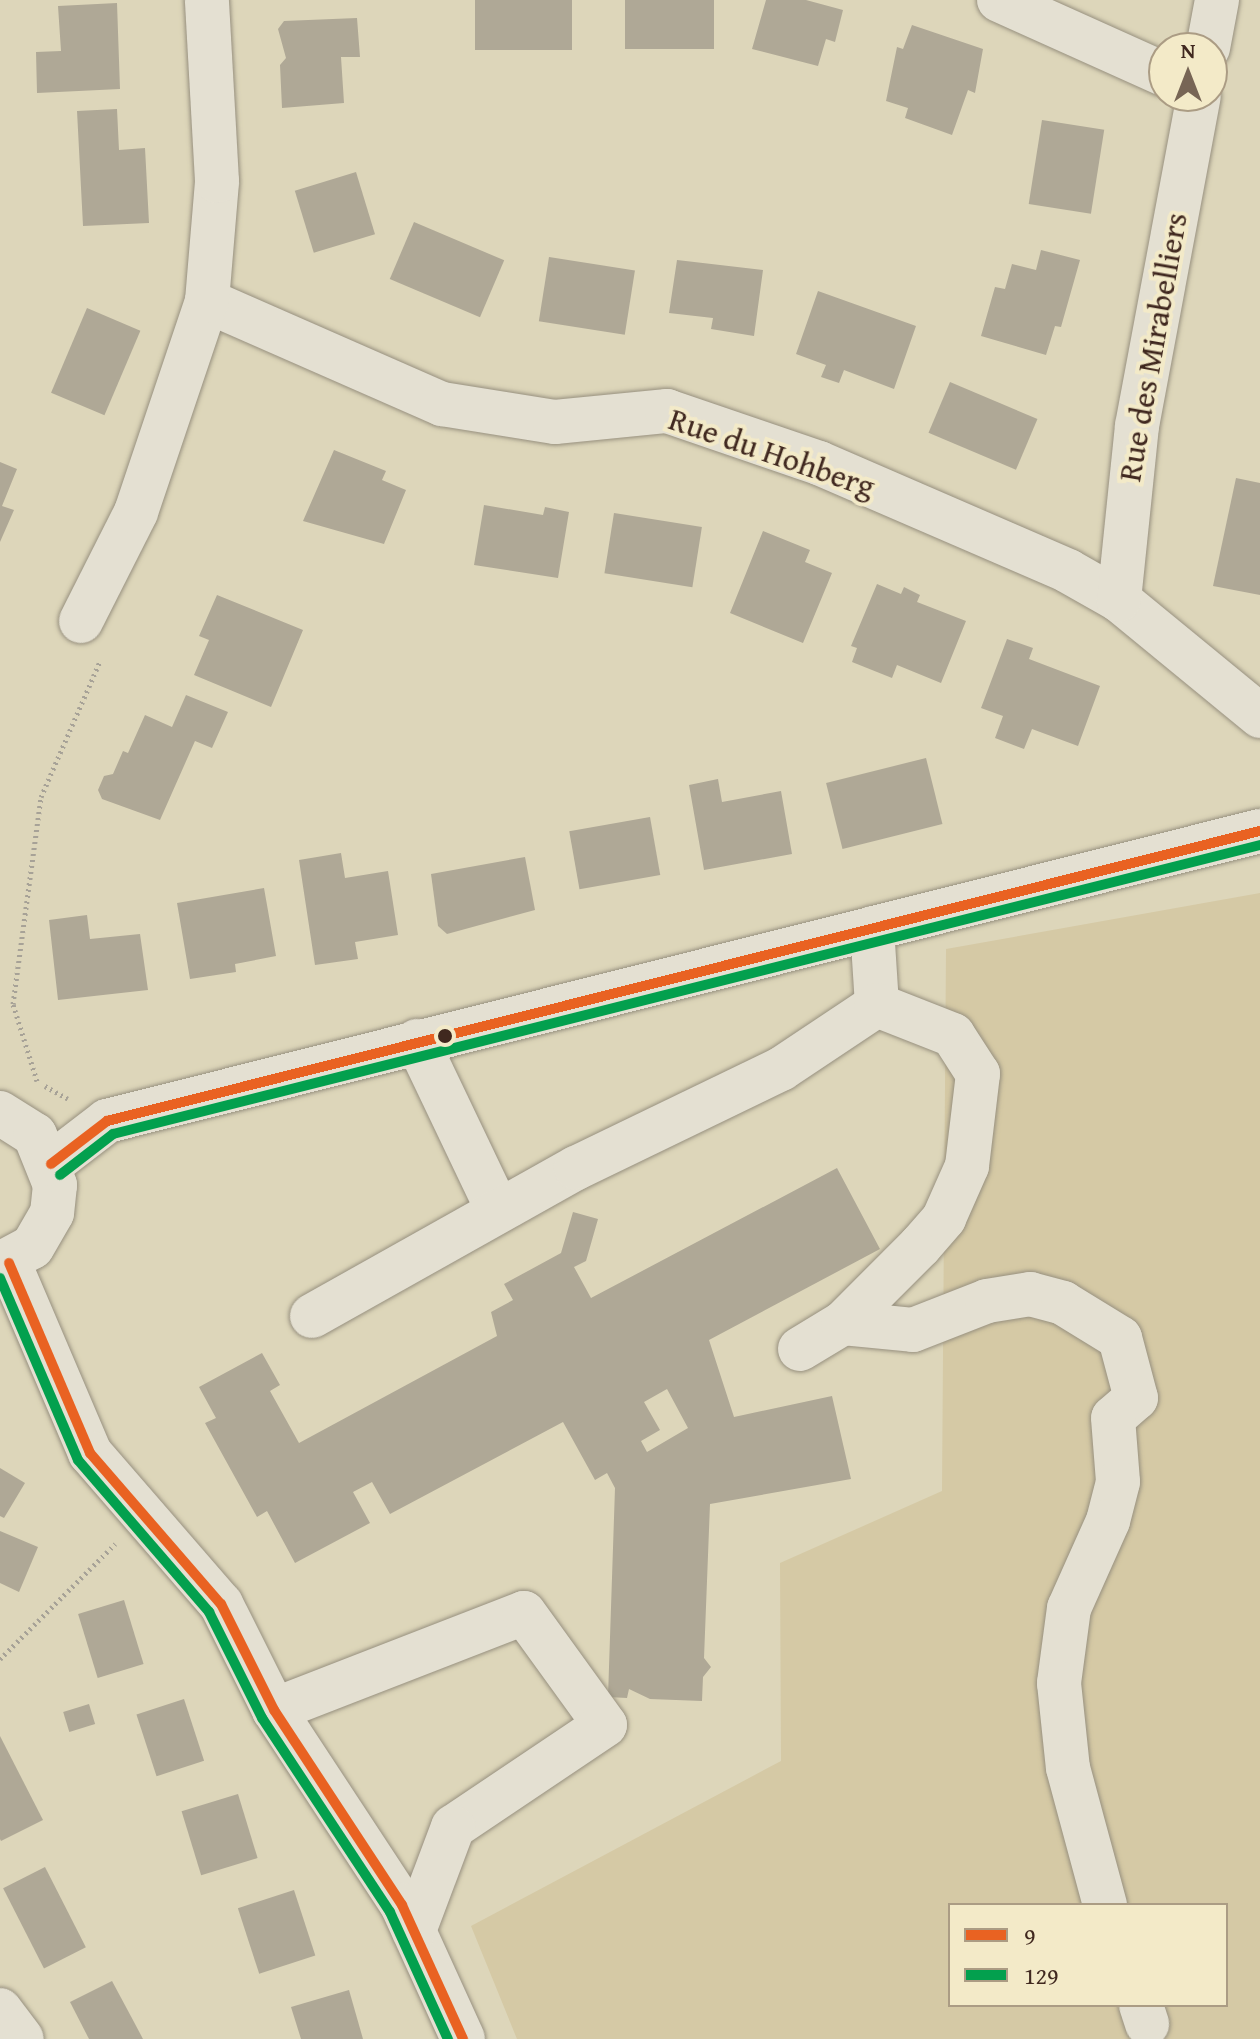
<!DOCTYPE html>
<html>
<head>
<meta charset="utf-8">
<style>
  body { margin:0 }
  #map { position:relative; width:1260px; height:2039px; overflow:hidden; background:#ddd6ba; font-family:"Gentium Book Plus",serif }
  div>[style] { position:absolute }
  .green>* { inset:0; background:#d5c9a5 }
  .building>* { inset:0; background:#afa896; transform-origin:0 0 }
  .path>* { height:5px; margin-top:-2.5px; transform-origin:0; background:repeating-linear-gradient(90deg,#a7a297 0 2px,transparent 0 6px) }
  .roads { filter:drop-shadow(0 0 2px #97907f) drop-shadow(0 0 2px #97907f) }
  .minor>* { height:44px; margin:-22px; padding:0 22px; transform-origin:22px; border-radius:22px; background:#e4e0d2 }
  .bus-1>* { height:10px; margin:-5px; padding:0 5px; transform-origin:5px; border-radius:5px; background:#e96222 }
  .bus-2>* { height:10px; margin:-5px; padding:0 5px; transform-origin:5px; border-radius:5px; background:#03a04e }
  .dots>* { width:22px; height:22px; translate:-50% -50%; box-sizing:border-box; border:4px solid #f3eac8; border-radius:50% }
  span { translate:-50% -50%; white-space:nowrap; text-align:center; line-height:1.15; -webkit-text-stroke:8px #f3eac8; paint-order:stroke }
  .street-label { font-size:32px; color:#40281f }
  .legend { position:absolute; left:948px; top:1903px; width:280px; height:104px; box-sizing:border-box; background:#f3eac8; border:2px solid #ab9c84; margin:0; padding:10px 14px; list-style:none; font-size:24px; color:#40281f }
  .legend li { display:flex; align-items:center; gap:16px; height:40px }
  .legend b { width:40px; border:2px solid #ab9c84 }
  .north { position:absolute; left:1148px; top:32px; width:80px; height:80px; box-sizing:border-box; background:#f3eac8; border:2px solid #ab9c84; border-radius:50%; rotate:0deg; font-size:22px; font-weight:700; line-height:32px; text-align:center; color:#40281f }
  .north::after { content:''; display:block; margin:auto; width:28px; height:36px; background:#776555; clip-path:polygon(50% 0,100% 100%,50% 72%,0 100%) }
</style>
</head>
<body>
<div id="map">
  <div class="green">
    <i style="clip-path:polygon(evenodd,1260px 893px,1260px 2039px,517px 2039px,471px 1926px,781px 1761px,780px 1563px,942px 1491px,946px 949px,1260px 893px,950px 1905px,1226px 1905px,1226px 2005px,950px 2005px,950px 1905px)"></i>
  </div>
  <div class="building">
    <i style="left:475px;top:0;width:97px;height:50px"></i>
    <i style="left:625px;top:0;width:89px;height:49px"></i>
    <i style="clip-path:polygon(766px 0,806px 0,843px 10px,835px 42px,826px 39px,818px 66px,752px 49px)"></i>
    <i style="clip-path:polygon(117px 3px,120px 89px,37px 93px,36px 52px,61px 51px,58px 6px)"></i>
    <i style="clip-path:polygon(357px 18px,360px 57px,341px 57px,344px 103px,282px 108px,280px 65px,286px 58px,278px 29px,284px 21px)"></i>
    <i style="clip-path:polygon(912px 25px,983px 49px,975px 93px,968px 90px,952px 135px,905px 118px,908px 108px,886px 101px,897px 47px,903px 49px)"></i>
    <i style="clip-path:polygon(117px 109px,119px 150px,145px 148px,149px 223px,83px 226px,77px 111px)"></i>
    <i style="left:1042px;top:120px;width:63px;height:85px;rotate:9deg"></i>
    <i style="left:356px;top:172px;width:65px;height:64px;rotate:73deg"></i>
    <i style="left:414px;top:222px;width:98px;height:62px;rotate:23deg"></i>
    <i style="clip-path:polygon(1041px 250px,1080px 260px,1061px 327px,1055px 326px,1046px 355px,981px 336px,995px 287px,1005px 289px,1012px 264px,1036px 270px)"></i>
    <i style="left:549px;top:257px;width:87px;height:65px;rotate:9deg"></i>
    <i style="clip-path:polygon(677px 260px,763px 270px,754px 336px,711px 329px,713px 318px,669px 313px)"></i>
    <i style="clip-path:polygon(818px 291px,916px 326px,894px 389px,844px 370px,839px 383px,821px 377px,826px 365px,796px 354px)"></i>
    <i style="left:87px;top:308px;width:58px;height:92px;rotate:23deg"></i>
    <i style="left:950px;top:382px;width:95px;height:55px;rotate:23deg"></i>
    <i style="clip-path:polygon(334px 450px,386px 471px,382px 480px,406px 490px,384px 544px,303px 521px)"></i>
    <i style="clip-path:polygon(0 462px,17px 469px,2px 506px,14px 510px,0 542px)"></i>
    <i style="clip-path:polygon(1236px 478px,1260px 483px,1260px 595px,1213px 586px)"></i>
    <i style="clip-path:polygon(484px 505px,543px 515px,545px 507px,569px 512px,558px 578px,474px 565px)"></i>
    <i style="left:614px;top:513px;width:89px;height:61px;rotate:9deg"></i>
    <i style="clip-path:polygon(763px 531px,810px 550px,805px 562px,832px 573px,803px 643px,730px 613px)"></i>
    <i style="clip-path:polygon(877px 584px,901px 594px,904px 587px,920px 595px,917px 602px,966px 621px,941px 683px,897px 665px,892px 678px,852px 662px,857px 648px,851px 646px)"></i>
    <i style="clip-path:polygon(217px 595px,303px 630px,271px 707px,194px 675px,209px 640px,199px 636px)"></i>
    <i style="clip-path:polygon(1007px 639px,1033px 648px,1029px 659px,1100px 686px,1078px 746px,1032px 729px,1024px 749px,995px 738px,1003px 716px,981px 708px)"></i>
    <i style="clip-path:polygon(186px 695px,228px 712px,212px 748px,195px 741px,160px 820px,102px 799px,98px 790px,104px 776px,113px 774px,123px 751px,128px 753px,145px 715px,172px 727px)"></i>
    <i style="left:926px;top:758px;width:68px;height:103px;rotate:76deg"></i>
    <i style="clip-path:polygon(718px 779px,722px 802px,781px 791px,792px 854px,704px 870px,689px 785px)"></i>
    <i style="left:650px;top:817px;width:59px;height:82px;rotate:80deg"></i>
    <i style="clip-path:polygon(341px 853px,345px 878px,388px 871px,398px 935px,355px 942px,358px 959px,315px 965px,299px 860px)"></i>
    <i style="clip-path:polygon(525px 857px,535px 910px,447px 934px,438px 926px,431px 874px)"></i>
    <i style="clip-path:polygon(264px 888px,276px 956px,235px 964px,236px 972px,190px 979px,177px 903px)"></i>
    <i style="clip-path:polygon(87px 915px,90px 939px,140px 934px,148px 990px,58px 1000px,49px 920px)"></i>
    <i style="clip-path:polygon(evenodd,837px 1168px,880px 1249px,709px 1340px,734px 1417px,832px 1396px,851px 1479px,710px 1504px,704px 1658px,711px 1667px,703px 1677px,702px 1701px,650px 1699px,629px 1689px,627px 1698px,608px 1697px,615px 1488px,607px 1473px,595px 1480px,563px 1422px,390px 1514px,372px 1482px,353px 1492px,370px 1523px,295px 1563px,267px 1511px,257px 1517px,205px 1423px,216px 1418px,199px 1387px,262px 1353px,280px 1385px,270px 1391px,299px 1443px,497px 1336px,491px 1312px,513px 1300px,504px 1284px,561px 1253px,573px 1212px,598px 1219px,586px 1261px,574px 1267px,591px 1298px,837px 1168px,667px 1389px,688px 1428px,647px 1452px,641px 1441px,660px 1430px,644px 1402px,667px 1389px)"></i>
    <i style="clip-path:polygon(0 1468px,25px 1483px,4px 1518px,0 1516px)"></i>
    <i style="clip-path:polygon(0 1531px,38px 1547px,19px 1592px,0 1583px)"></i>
    <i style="left:124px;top:1600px;width:67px;height:48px;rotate:73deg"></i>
    <i style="left:184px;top:1699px;width:65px;height:50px;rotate:72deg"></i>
    <i style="left:89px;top:1704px;width:21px;height:27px;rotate:73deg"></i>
    <i style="clip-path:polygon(0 1736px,43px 1820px,1px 1841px,0 1839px)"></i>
    <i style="left:238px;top:1794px;width:67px;height:59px;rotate:73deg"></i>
    <i style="left:45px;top:1867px;width:90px;height:47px;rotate:63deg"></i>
    <i style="left:294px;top:1890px;width:69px;height:59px;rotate:72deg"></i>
    <i style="clip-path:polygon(112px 1981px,134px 2022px,143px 2039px,89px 2039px,70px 2002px)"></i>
    <i style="clip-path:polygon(349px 1990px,363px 2039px,301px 2039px,291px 2007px)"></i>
  </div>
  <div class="path">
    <i style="left:37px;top:1081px;width:81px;rotate:-107.3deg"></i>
    <i style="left:13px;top:1004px;width:209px;rotate:-82.3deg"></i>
    <i style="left:41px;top:797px;width:148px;rotate:-66.5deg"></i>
    <i style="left:45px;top:1086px;width:26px;rotate:29deg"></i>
    <i style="left:0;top:1659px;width:163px;rotate:-45deg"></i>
  </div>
  <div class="roads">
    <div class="minor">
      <i style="left:999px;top:0;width:181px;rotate:24.2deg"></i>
      <i style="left:1208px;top:48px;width:49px;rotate:-79.4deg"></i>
      <i style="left:207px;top:301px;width:257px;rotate:23.7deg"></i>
      <i style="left:442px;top:404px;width:114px;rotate:9.1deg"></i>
      <i style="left:555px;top:422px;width:113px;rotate:-5.6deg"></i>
      <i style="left:667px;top:411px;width:161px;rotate:18.9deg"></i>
      <i style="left:819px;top:463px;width:271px;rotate:23.4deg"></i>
      <i style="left:1068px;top:571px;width:59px;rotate:29.6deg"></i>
      <i style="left:1119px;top:600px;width:183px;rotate:39.4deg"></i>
      <i style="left:1119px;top:600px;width:175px;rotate:-84.1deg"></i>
      <i style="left:1137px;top:426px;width:336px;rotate:-79.4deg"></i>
      <i style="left:81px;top:621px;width:122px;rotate:-63.2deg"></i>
      <i style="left:136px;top:512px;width:223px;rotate:-71.4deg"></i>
      <i style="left:207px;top:301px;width:120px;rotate:-85.2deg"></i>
      <i style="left:217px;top:181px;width:181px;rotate:-93.2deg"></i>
      <i style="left:417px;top:1041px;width:188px;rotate:64.5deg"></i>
      <i style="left:0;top:1113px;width:41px;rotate:32.2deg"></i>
      <i style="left:35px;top:1135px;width:54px;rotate:68.2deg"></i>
      <i style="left:55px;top:1185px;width:28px;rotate:96deg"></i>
      <i style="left:52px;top:1213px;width:39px;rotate:120deg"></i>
      <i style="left:32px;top:1247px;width:36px;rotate:152deg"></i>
      <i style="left:51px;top:1164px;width:71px;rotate:-37.5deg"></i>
      <i style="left:107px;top:1121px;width:1189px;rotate:-14.12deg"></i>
      <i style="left:9px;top:1263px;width:207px;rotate:66.9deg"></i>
      <i style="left:90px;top:1453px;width:200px;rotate:49.1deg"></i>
      <i style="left:221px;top:1604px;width:119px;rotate:63.4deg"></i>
      <i style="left:274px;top:1710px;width:233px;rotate:56.7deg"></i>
      <i style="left:402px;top:1905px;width:147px;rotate:65.5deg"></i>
      <i style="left:312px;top:1316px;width:303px;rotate:-29.3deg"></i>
      <i style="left:576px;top:1168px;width:228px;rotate:-25.8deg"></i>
      <i style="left:781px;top:1069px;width:115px;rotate:-33.7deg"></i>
      <i style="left:877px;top:1005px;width:77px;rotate:-93.7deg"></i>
      <i style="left:843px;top:1323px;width:70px;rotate:5.7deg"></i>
      <i style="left:913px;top:1330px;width:79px;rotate:-21.4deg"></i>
      <i style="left:987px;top:1301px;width:44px;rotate:-9.2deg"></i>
      <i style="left:1030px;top:1294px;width:34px;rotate:15deg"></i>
      <i style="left:1063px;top:1303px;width:67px;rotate:31.6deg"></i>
      <i style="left:1120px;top:1338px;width:62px;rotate:75.1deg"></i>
      <i style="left:1136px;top:1398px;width:30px;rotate:139deg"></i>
      <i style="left:1113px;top:1418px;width:64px;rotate:85.5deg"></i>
      <i style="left:1118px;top:1482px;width:40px;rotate:104.4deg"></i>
      <i style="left:1108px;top:1521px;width:95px;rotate:114.1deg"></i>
      <i style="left:1069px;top:1608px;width:76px;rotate:97.6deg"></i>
      <i style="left:1059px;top:1683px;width:85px;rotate:84deg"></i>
      <i style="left:1068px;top:1768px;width:142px;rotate:74.9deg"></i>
      <i style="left:800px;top:1349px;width:50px;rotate:-31.2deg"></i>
      <i style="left:843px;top:1323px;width:109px;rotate:-45deg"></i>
      <i style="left:920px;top:1246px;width:37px;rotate:-49deg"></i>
      <i style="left:944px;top:1218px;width:57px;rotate:-66.1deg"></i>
      <i style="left:967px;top:1166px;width:93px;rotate:-83.2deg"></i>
      <i style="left:978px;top:1074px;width:46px;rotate:-122.7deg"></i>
      <i style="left:953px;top:1035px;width:82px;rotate:-158.5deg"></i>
      <i style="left:274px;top:1710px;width:268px;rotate:-21.2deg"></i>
      <i style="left:524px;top:1613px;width:138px;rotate:54.1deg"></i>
      <i style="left:605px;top:1725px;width:183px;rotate:146.1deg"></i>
      <i style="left:453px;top:1827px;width:111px;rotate:110.6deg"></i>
      <i style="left:1141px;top:2005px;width:20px;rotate:72deg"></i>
      <i style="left:0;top:2010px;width:36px;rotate:53deg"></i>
    </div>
  </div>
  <div class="bus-1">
    <i style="left:51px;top:1164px;width:71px;rotate:-37.5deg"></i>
    <i style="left:107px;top:1121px;width:1189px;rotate:-14.12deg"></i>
    <i style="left:9px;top:1263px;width:207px;rotate:66.9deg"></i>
    <i style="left:90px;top:1453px;width:200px;rotate:49.1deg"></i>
    <i style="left:221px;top:1604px;width:119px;rotate:63.4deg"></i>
    <i style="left:274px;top:1710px;width:233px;rotate:56.7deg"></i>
    <i style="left:402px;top:1905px;width:147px;rotate:65.5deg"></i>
  </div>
  <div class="bus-2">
    <i style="left:60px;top:1175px;width:67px;rotate:-37.7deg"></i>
    <i style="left:113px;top:1134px;width:1183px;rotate:-14.14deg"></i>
    <i style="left:0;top:1278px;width:198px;rotate:66.8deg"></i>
    <i style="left:78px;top:1460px;width:201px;rotate:49.2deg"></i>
    <i style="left:209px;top:1612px;width:119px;rotate:63.4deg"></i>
    <i style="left:262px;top:1718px;width:232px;rotate:56.6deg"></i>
    <i style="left:390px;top:1912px;width:140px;rotate:65.5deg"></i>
  </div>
  <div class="dots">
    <i style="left:445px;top:1036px;background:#40281f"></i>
  </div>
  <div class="street-label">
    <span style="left:1153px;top:347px;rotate:-80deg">Rue des Mirabelliers</span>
    <span style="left:772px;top:453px;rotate:19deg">Rue du Hohberg</span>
  </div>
  <ul class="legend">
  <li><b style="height:10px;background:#e96222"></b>9</li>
  <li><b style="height:10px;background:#03a04e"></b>129</li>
  </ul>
  <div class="north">N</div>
</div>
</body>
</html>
